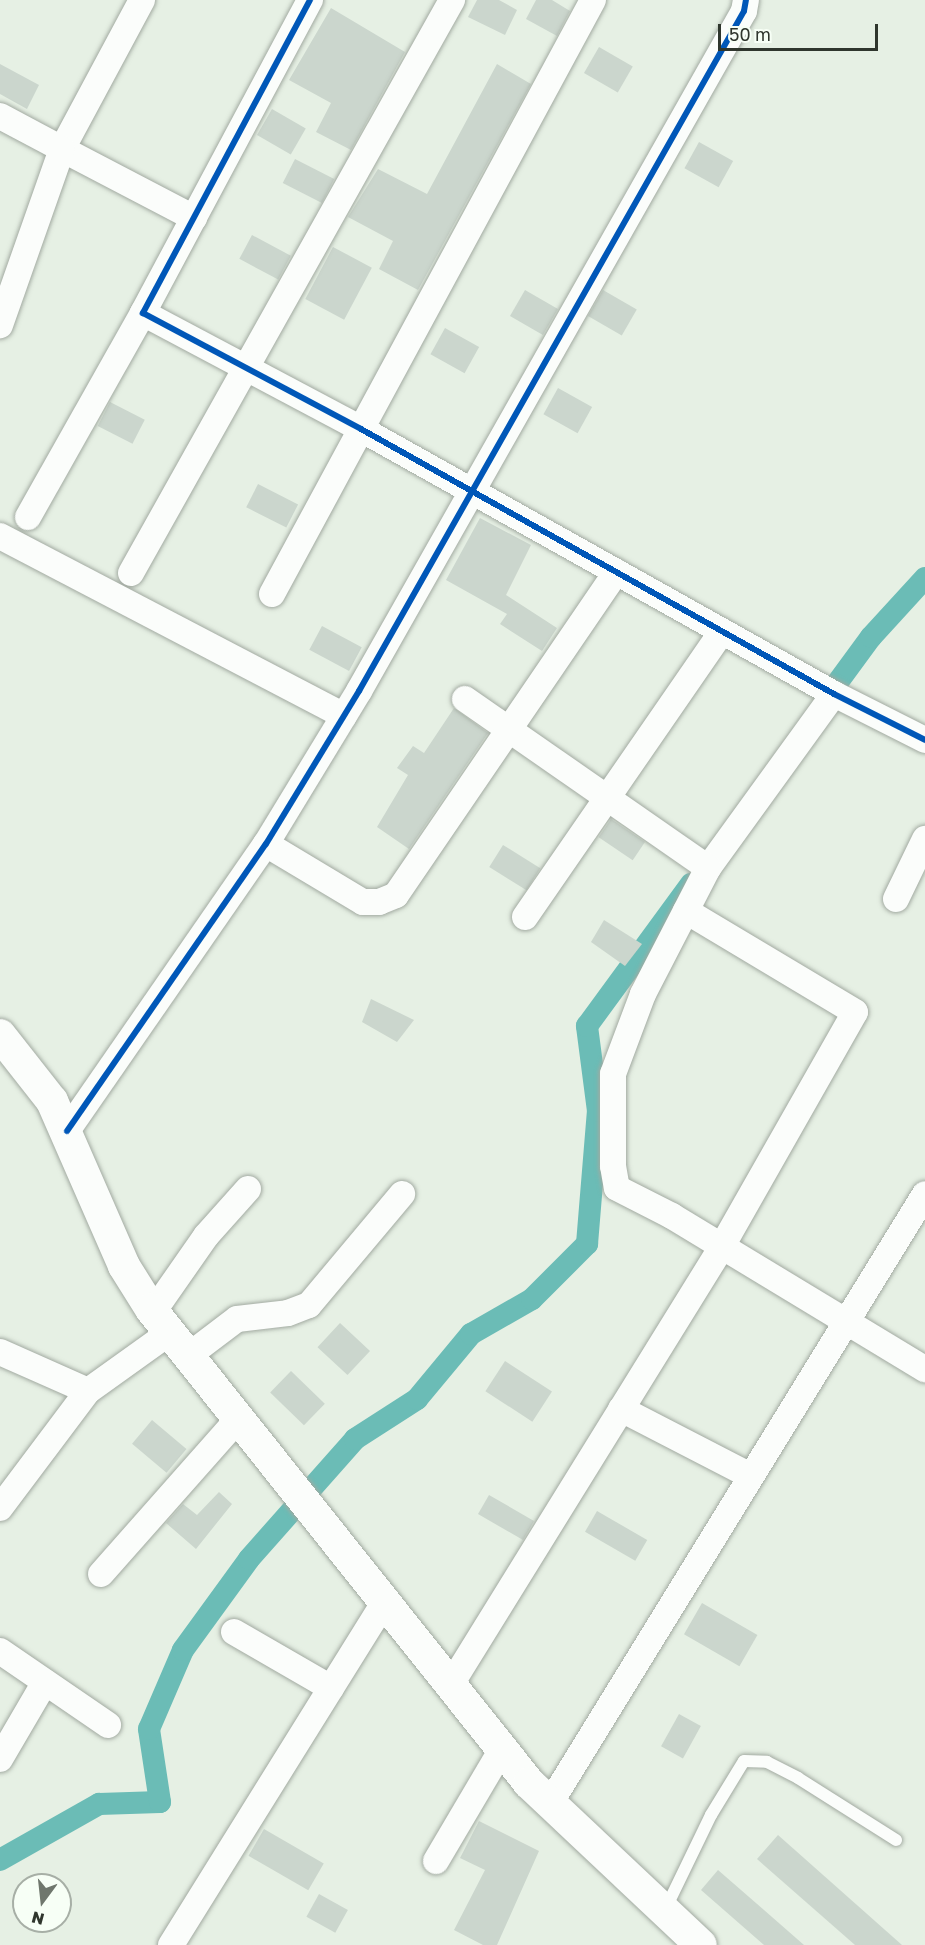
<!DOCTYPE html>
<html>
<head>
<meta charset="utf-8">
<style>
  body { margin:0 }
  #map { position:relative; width:925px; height:1945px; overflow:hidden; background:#e6f0e4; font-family:"Golos Text",sans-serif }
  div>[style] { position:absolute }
  .canal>* { height:22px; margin:-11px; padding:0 11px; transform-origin:11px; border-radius:11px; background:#6bbcb6 }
  .building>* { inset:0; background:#cbd6cd; transform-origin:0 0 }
  .roads { filter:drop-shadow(0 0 2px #a2aaa1) drop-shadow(0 0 2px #a2aaa1) }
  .service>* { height:12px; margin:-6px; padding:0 6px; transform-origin:6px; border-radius:6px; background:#fbfdfb }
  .minor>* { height:26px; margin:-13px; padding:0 13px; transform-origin:13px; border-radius:13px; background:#fbfdfb }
  .tertiary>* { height:32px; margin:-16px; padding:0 16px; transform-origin:16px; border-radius:16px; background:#fbfdfb }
  .cycleway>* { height:6px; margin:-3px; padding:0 3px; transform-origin:3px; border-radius:3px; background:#0057b8 }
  span { translate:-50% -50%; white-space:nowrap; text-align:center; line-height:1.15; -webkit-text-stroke:4.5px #f7fff6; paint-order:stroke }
  .north { position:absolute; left:12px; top:1873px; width:60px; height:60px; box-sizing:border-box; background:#f7fff6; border:2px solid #a7afa6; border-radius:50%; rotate:195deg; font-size:16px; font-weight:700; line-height:24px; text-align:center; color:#2f362d }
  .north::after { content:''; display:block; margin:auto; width:21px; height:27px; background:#6f776d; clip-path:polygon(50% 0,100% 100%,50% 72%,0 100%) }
  .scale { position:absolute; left:718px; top:24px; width:160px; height:27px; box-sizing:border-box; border:3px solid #2f362d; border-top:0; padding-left:8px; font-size:18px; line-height:21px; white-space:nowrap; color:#2f362d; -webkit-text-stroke:4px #f7fff6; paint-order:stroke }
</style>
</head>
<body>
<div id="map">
  <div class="canal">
    <i style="left:835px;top:686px;width:61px;rotate:-53.7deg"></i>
    <i style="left:871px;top:637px;width:80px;rotate:-47.5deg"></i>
    <i style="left:0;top:1860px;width:114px;rotate:-29.5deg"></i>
    <i style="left:99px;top:1804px;width:61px;rotate:-1.9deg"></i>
    <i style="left:160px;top:1802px;width:74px;rotate:-98.6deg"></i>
    <i style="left:149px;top:1729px;width:86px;rotate:-66.7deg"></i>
    <i style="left:183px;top:1650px;width:112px;rotate:-54deg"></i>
    <i style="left:249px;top:1559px;width:160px;rotate:-48.5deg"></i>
    <i style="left:355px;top:1439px;width:74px;rotate:-32.8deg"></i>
    <i style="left:417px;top:1399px;width:85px;rotate:-50.3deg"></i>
    <i style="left:471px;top:1334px;width:70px;rotate:-29.8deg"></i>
    <i style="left:532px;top:1299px;width:78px;rotate:-45deg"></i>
    <i style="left:587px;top:1244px;width:133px;rotate:-85.3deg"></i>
    <i style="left:598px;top:1111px;width:86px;rotate:-97.4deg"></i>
    <i style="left:587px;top:1026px;width:176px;rotate:-53.8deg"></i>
  </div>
  <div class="building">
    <i style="clip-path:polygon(477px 0,499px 0,517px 10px,505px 35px,468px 17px)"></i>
    <i style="clip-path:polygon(536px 0,552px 0,570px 11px,557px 36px,526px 19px)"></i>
    <i style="clip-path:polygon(331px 8px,405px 52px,351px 150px,316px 132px,331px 103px,289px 80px)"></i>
    <i style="left:599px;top:47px;width:39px;height:30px;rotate:30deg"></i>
    <i style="clip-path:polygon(0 64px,39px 85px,27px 109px,0 94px)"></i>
    <i style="clip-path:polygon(497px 64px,531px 84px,418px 290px,379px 269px,393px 241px,348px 217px,378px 169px,427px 194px)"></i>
    <i style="left:272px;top:109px;width:39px;height:30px;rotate:30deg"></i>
    <i style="left:699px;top:142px;width:39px;height:30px;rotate:29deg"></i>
    <i style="left:295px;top:159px;width:44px;height:27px;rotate:27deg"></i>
    <i style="left:252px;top:235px;width:44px;height:27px;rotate:28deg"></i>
    <i style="left:333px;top:247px;width:44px;height:59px;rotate:28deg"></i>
    <i style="left:525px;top:290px;width:38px;height:30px;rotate:30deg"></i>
    <i style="left:603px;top:290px;width:39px;height:30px;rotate:30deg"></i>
    <i style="left:445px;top:328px;width:39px;height:30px;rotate:29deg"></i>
    <i style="left:558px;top:388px;width:39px;height:30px;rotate:29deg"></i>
    <i style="left:110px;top:402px;width:39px;height:27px;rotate:27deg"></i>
    <i style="left:258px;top:484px;width:45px;height:26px;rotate:27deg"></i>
    <i style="clip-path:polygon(480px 518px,531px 545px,506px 595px,557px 628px,542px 651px,500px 624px,507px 614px,446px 580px)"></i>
    <i style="left:322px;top:626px;width:45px;height:27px;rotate:28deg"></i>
    <i style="clip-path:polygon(454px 708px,488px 733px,409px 849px,377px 827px,408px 775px,397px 768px,413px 746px,424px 753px)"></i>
    <i style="left:611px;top:819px;width:41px;height:22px;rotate:34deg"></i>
    <i style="left:503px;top:845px;width:44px;height:26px;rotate:32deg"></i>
    <i style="clip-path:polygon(604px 920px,642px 944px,625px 966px,591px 942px)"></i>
    <i style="clip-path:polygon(371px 999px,414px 1020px,397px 1042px,362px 1022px)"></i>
    <i style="left:340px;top:1323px;width:41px;height:33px;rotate:43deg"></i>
    <i style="left:505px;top:1361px;width:56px;height:36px;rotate:33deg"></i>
    <i style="left:291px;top:1371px;width:47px;height:30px;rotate:44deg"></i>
    <i style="left:152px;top:1420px;width:45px;height:31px;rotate:40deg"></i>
    <i style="clip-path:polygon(219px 1492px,232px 1504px,196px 1549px,166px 1523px,183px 1504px,197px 1515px)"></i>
    <i style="left:489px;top:1495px;width:52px;height:22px;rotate:30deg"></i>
    <i style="left:597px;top:1511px;width:58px;height:24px;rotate:30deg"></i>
    <i style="left:702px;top:1603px;width:64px;height:36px;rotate:30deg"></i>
    <i style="left:679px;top:1714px;width:25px;height:37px;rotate:29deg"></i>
    <i style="clip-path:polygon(479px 1821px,539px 1851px,497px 1945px,483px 1945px,454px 1930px,485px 1870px,460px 1858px)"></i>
    <i style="left:264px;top:1829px;width:69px;height:31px;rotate:30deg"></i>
    <i style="clip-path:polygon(778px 1835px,902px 1945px,855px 1945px,757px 1859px)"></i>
    <i style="clip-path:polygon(718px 1870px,804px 1945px,764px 1945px,701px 1890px)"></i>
    <i style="left:319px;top:1894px;width:33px;height:26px;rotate:29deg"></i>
  </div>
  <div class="roads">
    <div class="service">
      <i style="left:665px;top:1910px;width:106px;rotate:-64.2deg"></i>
      <i style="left:711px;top:1815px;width:63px;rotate:-58.6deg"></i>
      <i style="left:744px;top:1761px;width:23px;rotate:2deg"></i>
      <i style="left:767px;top:1762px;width:35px;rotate:27deg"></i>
      <i style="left:798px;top:1778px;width:116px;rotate:32.3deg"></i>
    </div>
    <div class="minor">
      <i style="left:142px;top:0;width:169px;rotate:118.2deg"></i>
      <i style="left:62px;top:149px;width:149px;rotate:27.6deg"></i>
      <i style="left:310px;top:0;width:355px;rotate:118.1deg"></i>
      <i style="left:143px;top:313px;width:247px;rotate:28deg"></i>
      <i style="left:361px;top:429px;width:542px;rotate:29.26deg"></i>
      <i style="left:834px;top:694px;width:102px;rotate:26.8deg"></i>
      <i style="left:0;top:116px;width:70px;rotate:28deg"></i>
      <i style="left:62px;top:149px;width:187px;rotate:109.4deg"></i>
      <i style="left:28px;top:517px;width:234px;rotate:-60.6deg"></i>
      <i style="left:0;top:536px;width:388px;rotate:27.6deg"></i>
      <i style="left:131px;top:573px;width:657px;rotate:-60.74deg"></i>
      <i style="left:272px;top:594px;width:675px;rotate:-61.61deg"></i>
      <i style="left:834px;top:694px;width:215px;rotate:125.9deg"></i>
      <i style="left:708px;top:868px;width:142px;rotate:117.3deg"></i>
      <i style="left:643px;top:994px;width:85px;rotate:110.6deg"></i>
      <i style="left:613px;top:1074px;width:92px;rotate:90deg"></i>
      <i style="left:613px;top:1166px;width:22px;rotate:80deg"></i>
      <i style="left:617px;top:1188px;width:62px;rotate:27deg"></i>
      <i style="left:672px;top:1216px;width:296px;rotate:31.2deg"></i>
      <i style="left:465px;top:699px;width:296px;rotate:34.8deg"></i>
      <i style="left:266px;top:844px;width:113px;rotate:30.9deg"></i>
      <i style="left:363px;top:902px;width:16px"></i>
      <i style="left:379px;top:902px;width:18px;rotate:-22deg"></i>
      <i style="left:396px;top:895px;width:391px;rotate:-55.7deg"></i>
      <i style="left:896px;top:899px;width:67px;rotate:-64.2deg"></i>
      <i style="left:525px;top:917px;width:347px;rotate:-55.4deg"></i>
      <i style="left:67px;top:1131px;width:349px;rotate:-55.3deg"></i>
      <i style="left:266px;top:844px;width:179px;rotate:-58.7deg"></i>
      <i style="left:359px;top:691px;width:781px;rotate:-60.48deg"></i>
      <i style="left:744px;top:11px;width:11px;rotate:-80deg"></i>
      <i style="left:153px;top:1312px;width:93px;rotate:-55.1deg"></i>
      <i style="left:206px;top:1236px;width:63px;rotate:-48.2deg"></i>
      <i style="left:0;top:1352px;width:96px;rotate:23.9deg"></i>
      <i style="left:188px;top:1356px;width:61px;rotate:-37.1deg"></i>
      <i style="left:237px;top:1319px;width:51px;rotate:-6.7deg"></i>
      <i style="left:288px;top:1313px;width:22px;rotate:-21deg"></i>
      <i style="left:309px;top:1305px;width:145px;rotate:-50deg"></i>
      <i style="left:621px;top:1409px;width:146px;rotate:27.3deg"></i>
      <i style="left:0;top:1508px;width:146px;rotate:-53.1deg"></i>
      <i style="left:88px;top:1391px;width:100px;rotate:-35.6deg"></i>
      <i style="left:101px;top:1574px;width:207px;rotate:-48.5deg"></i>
      <i style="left:234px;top:1632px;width:112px;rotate:30deg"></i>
      <i style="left:0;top:1651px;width:131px;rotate:34.4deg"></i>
      <i style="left:450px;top:1686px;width:515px;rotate:-58.25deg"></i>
      <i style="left:721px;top:1248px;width:271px;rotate:-60.4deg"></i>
      <i style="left:855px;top:1012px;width:197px;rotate:-149.1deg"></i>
      <i style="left:0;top:1759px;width:89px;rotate:-59.7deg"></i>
      <i style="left:549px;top:1805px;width:717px;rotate:-58.39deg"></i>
      <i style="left:436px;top:1861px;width:130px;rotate:-59.5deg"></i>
      <i style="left:171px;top:1945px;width:403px;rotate:-58.1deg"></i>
    </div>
    <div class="tertiary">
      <i style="left:0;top:1035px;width:84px;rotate:51.8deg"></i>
      <i style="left:52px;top:1101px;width:180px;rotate:66.4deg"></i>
      <i style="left:124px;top:1266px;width:51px;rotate:57.9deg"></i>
      <i style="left:151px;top:1309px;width:606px;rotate:51.43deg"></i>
      <i style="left:529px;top:1783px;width:236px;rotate:43.3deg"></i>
    </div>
  </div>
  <div class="cycleway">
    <i style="left:310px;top:0;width:355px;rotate:118.1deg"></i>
    <i style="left:143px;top:313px;width:247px;rotate:28deg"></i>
    <i style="left:361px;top:429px;width:542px;rotate:29.26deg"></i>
    <i style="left:834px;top:694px;width:102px;rotate:26.8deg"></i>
    <i style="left:67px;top:1131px;width:349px;rotate:-55.3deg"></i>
    <i style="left:266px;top:844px;width:179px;rotate:-58.7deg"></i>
    <i style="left:359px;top:691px;width:781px;rotate:-60.48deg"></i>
    <i style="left:744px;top:11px;width:11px;rotate:-80deg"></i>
  </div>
  <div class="north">N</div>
  <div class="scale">50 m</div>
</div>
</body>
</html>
